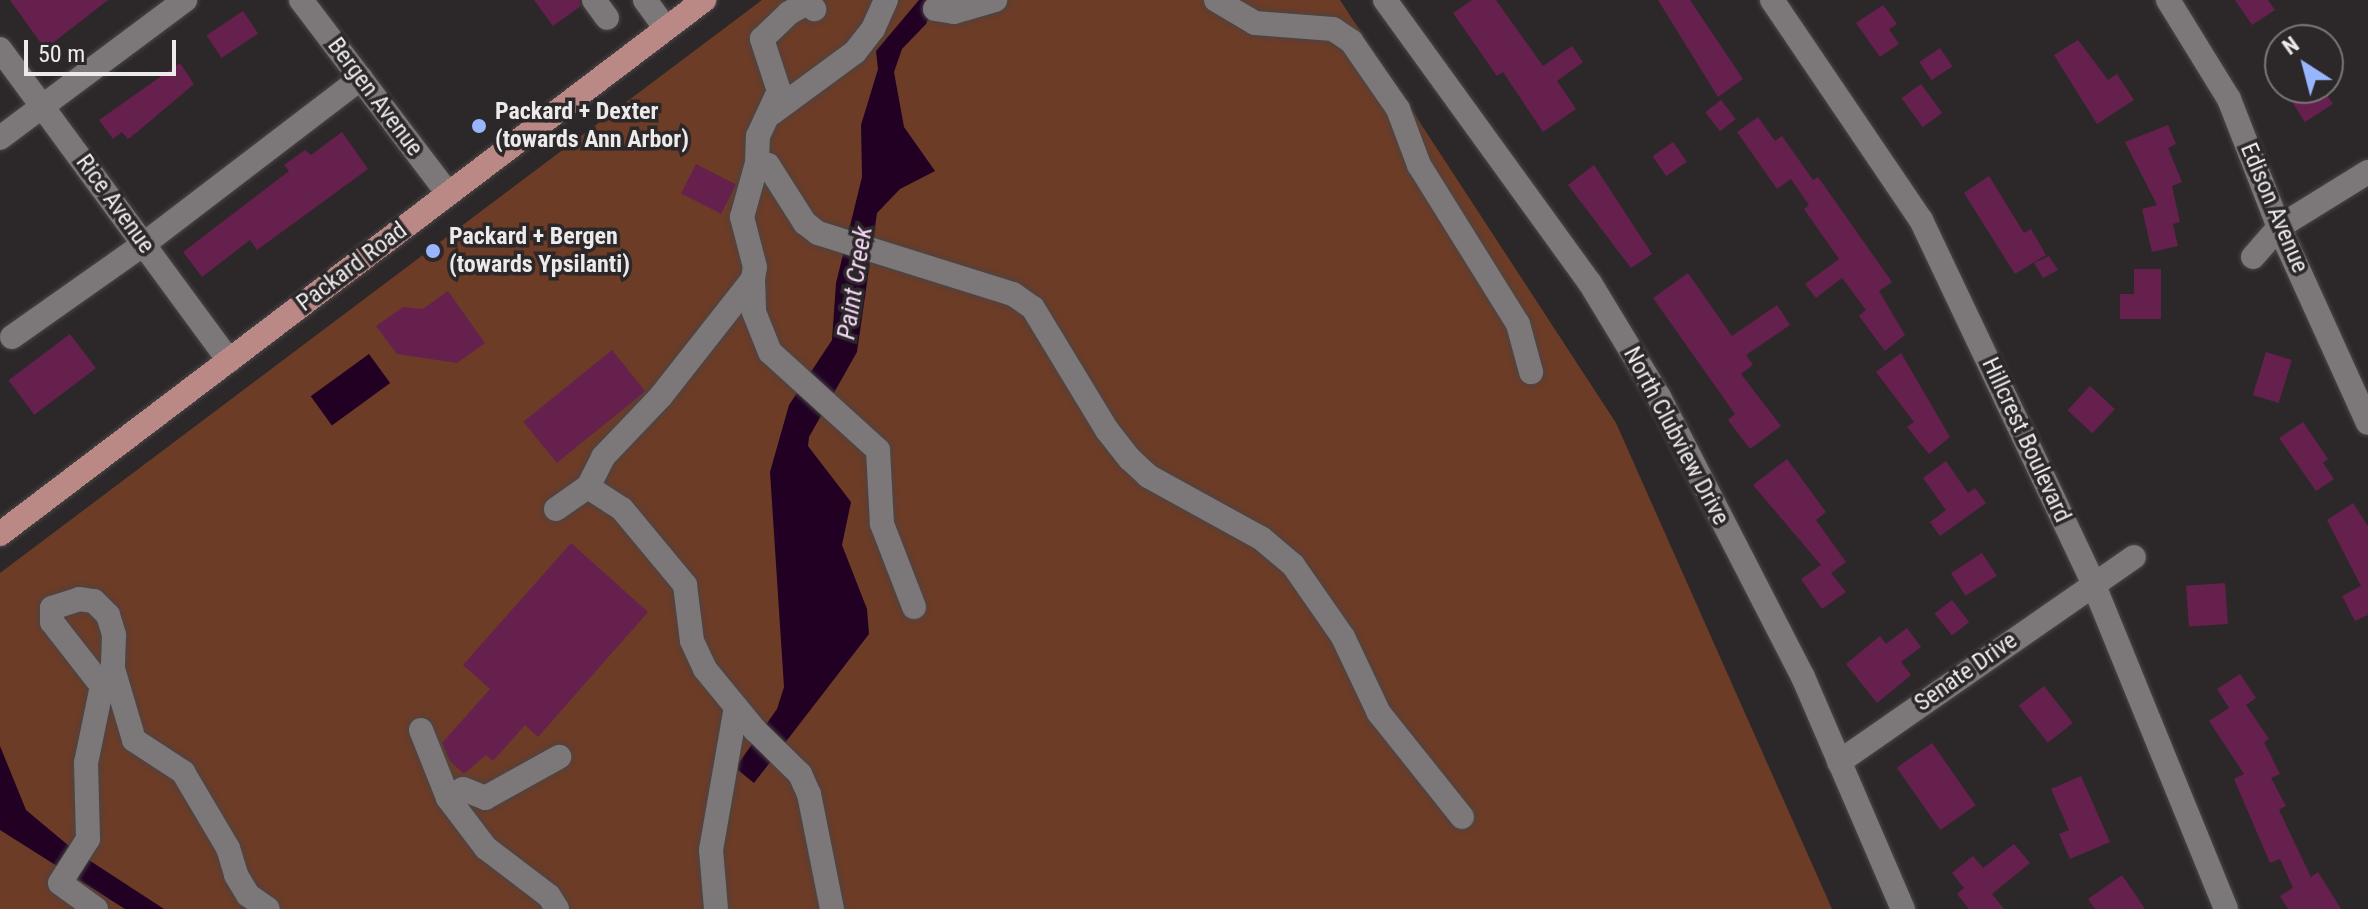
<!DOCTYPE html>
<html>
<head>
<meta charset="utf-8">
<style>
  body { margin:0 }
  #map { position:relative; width:2368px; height:909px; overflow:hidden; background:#2c2829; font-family:"Roboto Condensed",sans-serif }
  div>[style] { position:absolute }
  .green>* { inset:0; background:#6c3c27 }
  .water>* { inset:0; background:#210024; transform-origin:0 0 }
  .building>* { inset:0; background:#66204d; transform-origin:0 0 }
  .roads { filter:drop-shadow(0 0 2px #494546) drop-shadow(0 0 2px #494546) }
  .minor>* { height:24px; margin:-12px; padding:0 12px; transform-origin:12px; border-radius:12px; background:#7c7778 }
  .major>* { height:24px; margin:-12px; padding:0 12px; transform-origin:12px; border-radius:12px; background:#ba8885 }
  .dots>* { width:22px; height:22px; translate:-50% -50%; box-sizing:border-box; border:4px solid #2c2829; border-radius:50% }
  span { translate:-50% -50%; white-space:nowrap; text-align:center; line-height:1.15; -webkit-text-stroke:7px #2c2829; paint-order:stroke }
  .street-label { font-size:24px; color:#edeaeb }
  .poi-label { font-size:24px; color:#edeaeb; font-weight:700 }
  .left { translate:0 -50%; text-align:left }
  .water-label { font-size:26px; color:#f5d5f6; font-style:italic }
  .north { position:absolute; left:2264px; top:24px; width:80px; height:80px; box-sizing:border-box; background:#2c2829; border:2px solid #797677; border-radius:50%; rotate:324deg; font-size:22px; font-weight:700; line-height:32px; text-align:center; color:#edeaeb }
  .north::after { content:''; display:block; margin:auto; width:28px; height:36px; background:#97b6fd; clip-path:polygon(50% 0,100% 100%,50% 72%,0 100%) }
  .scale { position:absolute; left:24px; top:40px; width:152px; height:36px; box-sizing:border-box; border:4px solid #edeaeb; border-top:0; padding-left:10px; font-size:24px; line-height:28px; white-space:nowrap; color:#edeaeb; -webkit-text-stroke:6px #2c2829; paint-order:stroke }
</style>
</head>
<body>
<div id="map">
  <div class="green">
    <i style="clip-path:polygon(762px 0,1340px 0,1616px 423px,1832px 909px,0 909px,0 573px)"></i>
  </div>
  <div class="water">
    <i style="clip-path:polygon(919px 0,936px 0,926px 24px,902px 49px,894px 72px,904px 127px,935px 171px,900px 189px,877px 213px,857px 352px,809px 437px,808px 446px,851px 502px,842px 545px,867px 609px,869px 634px,754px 783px,738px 770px,738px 764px,777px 709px,784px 687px,770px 472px,789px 405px,832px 340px,836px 283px,862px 177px,861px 125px,878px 69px,876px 51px)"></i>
    <i style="left:369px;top:354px;width:36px;height:72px;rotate:54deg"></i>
    <i style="clip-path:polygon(0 746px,26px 810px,75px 851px,164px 909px,125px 909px,0 830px)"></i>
  </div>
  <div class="building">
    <i style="clip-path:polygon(10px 0,108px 0,45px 49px)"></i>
    <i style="clip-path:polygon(534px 0,579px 0,581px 6px,553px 26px)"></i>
    <i style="clip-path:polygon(1472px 0,1496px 0,1543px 66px,1572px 46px,1583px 62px,1557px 81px,1576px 109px,1543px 132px,1503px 72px,1497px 76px,1453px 13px)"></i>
    <i style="clip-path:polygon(1658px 0,1690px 0,1743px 79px,1718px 97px)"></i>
    <i style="clip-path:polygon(2235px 0,2268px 0,2275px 10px,2252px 25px)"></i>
    <i style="clip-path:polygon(1883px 5px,1897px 24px,1889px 29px,1899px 44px,1880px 57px,1856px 23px)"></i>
    <i style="left:243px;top:11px;width:27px;height:44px;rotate:56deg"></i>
    <i style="clip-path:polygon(2078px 40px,2108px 80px,2117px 74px,2134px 100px,2097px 124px,2054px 55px)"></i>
    <i style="left:1940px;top:48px;width:22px;height:25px;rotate:56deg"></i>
    <i style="clip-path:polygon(180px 63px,194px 84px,136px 133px,128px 139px,122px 132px,113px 139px,99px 120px)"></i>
    <i style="left:1921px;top:84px;width:36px;height:24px;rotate:54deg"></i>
    <i style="clip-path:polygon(2283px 88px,2322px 88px,2333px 104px,2305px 122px)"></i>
    <i style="left:1721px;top:100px;width:24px;height:20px;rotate:52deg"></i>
    <i style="clip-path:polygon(1758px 117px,1775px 141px,1782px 136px,1813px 180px,1818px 177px,1892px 282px,1879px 291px,1905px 335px,1885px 351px,1859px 316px,1866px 310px,1842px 278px,1816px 298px,1805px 284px,1839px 259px,1804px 209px,1809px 205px,1791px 179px,1777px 189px,1737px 132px)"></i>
    <i style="clip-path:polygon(2168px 125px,2176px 144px,2168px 148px,2182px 182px,2172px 186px,2180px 222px,2173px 224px,2178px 246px,2152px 252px,2142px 209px,2157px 205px,2125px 142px)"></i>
    <i style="clip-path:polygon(342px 132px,368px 169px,257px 250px,250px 240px,202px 277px,183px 252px,289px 171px,284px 165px,305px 150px,311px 155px)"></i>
    <i style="left:1673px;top:142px;width:24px;height:25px;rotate:55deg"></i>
    <i style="left:696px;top:164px;width:45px;height:33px;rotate:27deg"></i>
    <i style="clip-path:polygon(1594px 165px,1652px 254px,1631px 268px,1568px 185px)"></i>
    <i style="clip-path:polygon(1989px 176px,2024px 233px,2031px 229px,2046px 255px,2015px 274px,1964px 193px)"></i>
    <i style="clip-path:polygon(2049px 256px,2058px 270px,2043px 278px,2034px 263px)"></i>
    <i style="clip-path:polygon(2134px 269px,2161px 269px,2161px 319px,2120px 319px,2120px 294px,2134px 294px)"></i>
    <i style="clip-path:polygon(1688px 273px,1732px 336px,1777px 305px,1790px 325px,1746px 355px,1753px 365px,1741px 374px,1781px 426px,1750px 449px,1728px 420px,1735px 414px,1653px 298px)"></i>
    <i style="clip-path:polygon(448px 291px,485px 343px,457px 363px,397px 354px,376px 326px,403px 307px,423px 309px)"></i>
    <i style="left:70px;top:334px;width:43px;height:77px;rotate:53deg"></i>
    <i style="left:612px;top:350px;width:53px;height:114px;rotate:51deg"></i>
    <i style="left:2266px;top:352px;width:27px;height:45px;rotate:17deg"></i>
    <i style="clip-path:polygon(1901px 353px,1950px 437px,1929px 454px,1907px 427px,1914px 422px,1876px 372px)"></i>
    <i style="left:2090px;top:386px;width:34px;height:33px;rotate:43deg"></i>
    <i style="clip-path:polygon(2303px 422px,2328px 459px,2323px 463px,2334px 479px,2316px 491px,2279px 438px)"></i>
    <i style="clip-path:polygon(1787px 459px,1826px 512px,1816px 520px,1846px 562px,1831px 573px,1846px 592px,1822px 609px,1801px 579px,1821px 565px,1753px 485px)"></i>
    <i style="clip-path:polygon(1946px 461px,1968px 493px,1975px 488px,1986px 503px,1940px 536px,1930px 522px,1946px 510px,1923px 478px)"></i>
    <i style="clip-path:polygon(2353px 503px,2368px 526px,2368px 615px,2355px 621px,2342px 596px,2361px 586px,2327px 520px)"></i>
    <i style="clip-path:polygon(571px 543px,648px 612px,538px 737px,525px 725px,493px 761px,486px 755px,464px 774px,450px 761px,442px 743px,490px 689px,463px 665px)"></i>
    <i style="left:1982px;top:553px;width:27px;height:37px;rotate:57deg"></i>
    <i style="left:2225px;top:583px;width:41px;height:39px;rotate:86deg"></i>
    <i style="left:1952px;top:600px;width:28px;height:22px;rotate:52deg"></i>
    <i style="clip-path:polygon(1907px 628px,1921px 647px,1901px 662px,1911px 675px,1877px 703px,1846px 664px,1880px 636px,1886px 644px)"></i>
    <i style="clip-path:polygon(2240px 674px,2256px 698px,2246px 705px,2269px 739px,2264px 742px,2280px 774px,2271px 778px,2286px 806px,2279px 810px,2311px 877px,2318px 872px,2341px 909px,2288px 909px,2280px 896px,2293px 888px,2280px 859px,2270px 863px,2234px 779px,2244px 774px,2209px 721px,2229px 708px,2217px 689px)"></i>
    <i style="left:2044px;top:686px;width:47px;height:32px;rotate:52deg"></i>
    <i style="left:1932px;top:743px;width:76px;height:43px;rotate:55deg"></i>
    <i style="clip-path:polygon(2081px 776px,2110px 842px,2070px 859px,2059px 834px,2069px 830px,2051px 789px)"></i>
    <i style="clip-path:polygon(2014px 844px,2030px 863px,1992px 894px,2004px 909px,1969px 909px,1957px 894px,1964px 888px,1952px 873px,1973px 856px,1983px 868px)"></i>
    <i style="clip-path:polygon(2122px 875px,2145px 909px,2095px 909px,2088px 899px)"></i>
  </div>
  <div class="roads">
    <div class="minor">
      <i style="left:301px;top:0;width:243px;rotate:52.8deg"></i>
      <i style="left:594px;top:0;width:22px;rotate:54deg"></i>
      <i style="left:645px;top:0;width:34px;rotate:54deg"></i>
      <i style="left:1216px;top:0;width:45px;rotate:30.5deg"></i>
      <i style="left:1255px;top:23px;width:78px;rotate:4.4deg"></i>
      <i style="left:1333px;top:29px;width:22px;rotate:34deg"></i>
      <i style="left:1351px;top:41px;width:83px;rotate:55.3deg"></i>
      <i style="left:1398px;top:109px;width:60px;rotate:69.4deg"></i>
      <i style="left:1419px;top:165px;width:187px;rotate:58.1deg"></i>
      <i style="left:1518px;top:324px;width:50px;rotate:74.8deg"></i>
      <i style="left:1385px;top:0;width:349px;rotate:54.1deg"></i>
      <i style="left:1590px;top:283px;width:133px;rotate:58.8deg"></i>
      <i style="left:1659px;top:397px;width:315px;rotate:62.8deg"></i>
      <i style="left:1803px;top:677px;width:253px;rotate:66.7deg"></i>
      <i style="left:1772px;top:0;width:266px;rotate:55.9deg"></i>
      <i style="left:1921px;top:220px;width:402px;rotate:64.6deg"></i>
      <i style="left:2093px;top:583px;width:352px;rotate:67.8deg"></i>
      <i style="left:2168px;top:0;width:116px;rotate:58.4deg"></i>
      <i style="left:2229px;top:99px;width:137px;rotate:68.7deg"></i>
      <i style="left:2279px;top:227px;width:215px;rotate:65.6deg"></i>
      <i style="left:935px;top:9px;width:19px;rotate:9deg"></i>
      <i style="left:954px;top:12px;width:43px;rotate:-16.3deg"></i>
      <i style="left:0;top:49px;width:387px;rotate:53.7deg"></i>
      <i style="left:772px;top:113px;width:103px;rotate:-36.3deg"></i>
      <i style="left:855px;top:52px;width:29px;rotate:-52deg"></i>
      <i style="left:873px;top:29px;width:32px;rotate:-66deg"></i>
      <i style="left:0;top:138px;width:231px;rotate:-36.7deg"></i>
      <i style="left:757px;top:163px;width:27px;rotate:-88deg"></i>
      <i style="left:758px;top:136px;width:50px;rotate:-65deg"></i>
      <i style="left:779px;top:91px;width:55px;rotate:-108.1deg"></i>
      <i style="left:762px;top:39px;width:37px;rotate:-44deg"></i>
      <i style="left:789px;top:13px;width:23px;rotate:-29deg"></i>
      <i style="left:809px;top:2px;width:9px;rotate:54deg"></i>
      <i style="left:2253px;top:257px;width:40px;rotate:-49deg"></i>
      <i style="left:2279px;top:227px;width:105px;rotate:-31.7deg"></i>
      <i style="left:753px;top:279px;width:33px;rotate:88deg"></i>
      <i style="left:754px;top:312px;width:43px;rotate:68.2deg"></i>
      <i style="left:770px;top:352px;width:146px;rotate:42.2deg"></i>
      <i style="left:878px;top:450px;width:74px;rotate:86.9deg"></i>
      <i style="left:882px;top:524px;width:89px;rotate:68.9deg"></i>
      <i style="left:12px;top:337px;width:161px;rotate:-35.2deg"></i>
      <i style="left:144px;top:244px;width:273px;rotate:-37.4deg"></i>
      <i style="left:588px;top:487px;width:34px;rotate:-63deg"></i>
      <i style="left:603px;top:457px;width:84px;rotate:-46.4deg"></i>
      <i style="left:661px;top:396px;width:149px;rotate:-51.8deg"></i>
      <i style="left:753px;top:279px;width:12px;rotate:-81deg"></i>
      <i style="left:755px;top:267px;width:52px;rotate:-104.6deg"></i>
      <i style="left:742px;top:217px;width:56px;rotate:-74.5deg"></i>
      <i style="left:757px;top:163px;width:11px;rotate:10deg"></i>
      <i style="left:768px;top:165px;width:69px;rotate:57.5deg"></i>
      <i style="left:805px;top:223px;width:16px;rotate:38deg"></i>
      <i style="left:818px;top:233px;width:204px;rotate:17.4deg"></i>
      <i style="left:1013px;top:294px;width:24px;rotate:35deg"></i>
      <i style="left:1033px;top:308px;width:143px;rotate:58.8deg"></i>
      <i style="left:1107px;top:430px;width:37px;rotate:52deg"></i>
      <i style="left:1130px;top:459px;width:25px;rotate:43deg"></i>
      <i style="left:1148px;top:476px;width:129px;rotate:28.8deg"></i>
      <i style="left:1261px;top:538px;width:42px;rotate:40.2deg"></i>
      <i style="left:1293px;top:565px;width:88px;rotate:55.2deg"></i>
      <i style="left:1343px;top:637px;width:84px;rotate:64.7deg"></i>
      <i style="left:1379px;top:713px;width:133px;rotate:51.4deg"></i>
      <i style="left:556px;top:509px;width:39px;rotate:-35deg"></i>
      <i style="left:588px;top:487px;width:40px;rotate:32.9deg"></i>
      <i style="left:622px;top:509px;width:99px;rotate:50.3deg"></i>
      <i style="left:685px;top:585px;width:56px;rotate:82.9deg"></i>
      <i style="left:692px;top:641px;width:31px;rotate:65deg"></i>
      <i style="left:705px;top:669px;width:79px;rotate:50.7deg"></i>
      <i style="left:755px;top:730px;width:63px;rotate:44.4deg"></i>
      <i style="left:800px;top:774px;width:22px;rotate:66deg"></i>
      <i style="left:809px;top:794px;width:117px;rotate:78.7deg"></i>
      <i style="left:102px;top:686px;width:81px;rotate:-128deg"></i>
      <i style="left:52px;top:622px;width:14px;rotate:-90deg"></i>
      <i style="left:52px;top:608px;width:28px;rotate:-18deg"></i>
      <i style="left:79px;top:599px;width:15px;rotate:8deg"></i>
      <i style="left:94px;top:601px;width:20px;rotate:45deg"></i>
      <i style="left:108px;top:615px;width:21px;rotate:73deg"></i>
      <i style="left:114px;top:635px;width:34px;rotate:92deg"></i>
      <i style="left:421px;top:730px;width:73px;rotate:68.3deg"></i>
      <i style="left:448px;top:798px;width:63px;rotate:52.8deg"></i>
      <i style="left:486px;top:848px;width:79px;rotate:37.3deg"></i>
      <i style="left:549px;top:896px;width:15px;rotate:58deg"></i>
      <i style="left:1839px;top:762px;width:359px;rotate:-34.8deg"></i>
      <i style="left:448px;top:798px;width:17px;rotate:-31deg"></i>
      <i style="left:463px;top:789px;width:24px;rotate:22deg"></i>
      <i style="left:485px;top:798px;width:85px;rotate:-29deg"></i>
      <i style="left:96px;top:909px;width:44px;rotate:-144.2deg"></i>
      <i style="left:60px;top:883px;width:52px;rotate:-57.5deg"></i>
      <i style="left:88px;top:839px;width:76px;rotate:-91.5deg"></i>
      <i style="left:86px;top:763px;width:79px;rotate:-78.3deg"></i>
      <i style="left:102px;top:686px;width:20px;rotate:-57deg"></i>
      <i style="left:113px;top:669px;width:74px;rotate:73.5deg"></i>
      <i style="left:134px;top:740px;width:59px;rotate:33.1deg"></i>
      <i style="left:183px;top:772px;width:88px;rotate:59.4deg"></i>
      <i style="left:228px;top:848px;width:28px;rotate:73deg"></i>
      <i style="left:236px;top:875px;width:23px;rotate:59deg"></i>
      <i style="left:248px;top:895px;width:24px;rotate:35deg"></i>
      <i style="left:716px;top:909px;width:59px;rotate:-94.8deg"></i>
      <i style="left:711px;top:850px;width:145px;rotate:-80.1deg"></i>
    </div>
    <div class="major">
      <i style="left:0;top:534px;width:884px;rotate:-37.18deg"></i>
    </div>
  </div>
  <div class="dots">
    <i style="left:479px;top:126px;background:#97b6fd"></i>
    <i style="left:433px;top:251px;background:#97b6fd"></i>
  </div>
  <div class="street-label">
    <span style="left:375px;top:97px;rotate:53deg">Bergen Avenue</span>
    <span style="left:115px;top:204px;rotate:54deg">Rice Avenue</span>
    <span style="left:2274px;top:208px;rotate:67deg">Edison Avenue</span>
    <span style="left:352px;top:267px;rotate:-37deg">Packard Road</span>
    <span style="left:1676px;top:436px;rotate:62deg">North Clubview Drive</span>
    <span style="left:2026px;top:440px;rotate:65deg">Hillcrest Boulevard</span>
    <span style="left:1966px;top:672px;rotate:-35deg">Senate Drive</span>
  </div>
  <div class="poi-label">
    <span class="left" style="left:495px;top:126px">Packard + Dexter<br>(towards Ann Arbor)</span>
    <span class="left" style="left:449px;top:251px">Packard + Bergen<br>(towards Ypsilanti)</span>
  </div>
  <div class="water-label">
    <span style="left:855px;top:283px;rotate:-81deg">Paint Creek</span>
  </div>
  <div class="north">N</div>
  <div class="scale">50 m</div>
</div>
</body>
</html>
